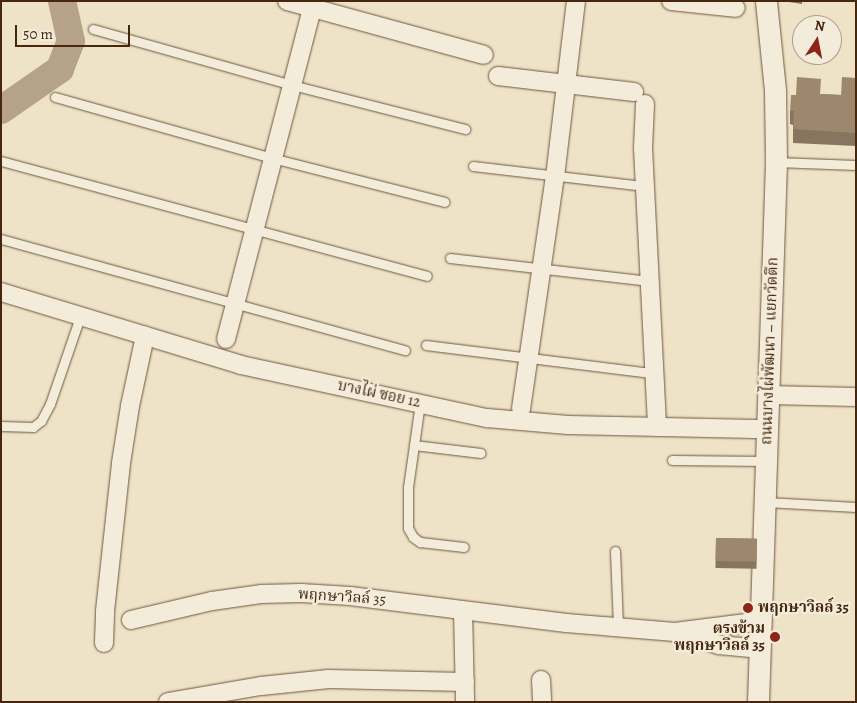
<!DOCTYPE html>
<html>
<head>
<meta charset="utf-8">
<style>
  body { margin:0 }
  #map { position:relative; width:857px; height:703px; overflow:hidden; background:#eee2c7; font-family:Alegreya,"Noto Serif Thai",serif }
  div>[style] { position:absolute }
  .river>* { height:28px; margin:-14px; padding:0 14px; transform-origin:14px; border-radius:14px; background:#b5a288 }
  .roads { filter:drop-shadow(0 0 1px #70563c) drop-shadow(0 0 1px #70563c) }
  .service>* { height:9px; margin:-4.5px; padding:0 4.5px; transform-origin:4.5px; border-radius:4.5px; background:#f4ecdb }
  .minor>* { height:18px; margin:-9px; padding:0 9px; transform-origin:9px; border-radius:9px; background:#f4ecdb }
  .tertiary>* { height:21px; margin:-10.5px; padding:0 10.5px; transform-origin:10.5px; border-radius:10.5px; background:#f4ecdb }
  .wall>* { inset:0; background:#87755f; transform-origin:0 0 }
  .building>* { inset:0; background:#9d886e; transform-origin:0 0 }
  .dots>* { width:14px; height:14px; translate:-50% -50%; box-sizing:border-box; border:2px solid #f4ecdb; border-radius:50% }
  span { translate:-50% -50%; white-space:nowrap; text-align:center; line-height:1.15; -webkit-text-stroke:4.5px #f4ecdb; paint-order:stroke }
  .street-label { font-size:15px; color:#46270e }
  .poi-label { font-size:15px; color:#46270e; font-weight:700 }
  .left { translate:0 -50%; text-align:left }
  .right { translate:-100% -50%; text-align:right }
  .frame { position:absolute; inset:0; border:2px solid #46270e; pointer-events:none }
  .north { position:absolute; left:792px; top:15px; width:50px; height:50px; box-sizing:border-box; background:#f4ecdb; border:1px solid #ae9d89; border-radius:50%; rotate:11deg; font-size:14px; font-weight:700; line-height:20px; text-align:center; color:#46270e }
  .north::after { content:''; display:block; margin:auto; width:18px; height:22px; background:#8f2418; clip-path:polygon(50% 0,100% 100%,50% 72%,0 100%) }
  .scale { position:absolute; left:15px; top:25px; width:115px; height:22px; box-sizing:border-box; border:2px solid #46270e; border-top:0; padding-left:6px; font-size:15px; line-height:18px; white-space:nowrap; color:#46270e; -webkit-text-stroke:4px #f4ecdb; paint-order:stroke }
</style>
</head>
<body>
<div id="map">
  <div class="river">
    <i style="left:1px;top:110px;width:72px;rotate:-34.8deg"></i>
    <i style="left:60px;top:69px;width:30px;rotate:-69deg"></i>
    <i style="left:71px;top:41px;width:41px;rotate:-102.7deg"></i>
  </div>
  <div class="roads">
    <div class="service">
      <i style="left:93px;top:29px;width:207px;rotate:15.7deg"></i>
      <i style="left:292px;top:85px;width:179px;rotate:14.3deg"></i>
      <i style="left:55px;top:97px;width:225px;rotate:15.7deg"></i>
      <i style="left:272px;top:158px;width:178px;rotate:14.3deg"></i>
      <i style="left:1px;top:161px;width:441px;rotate:15.1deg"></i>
      <i style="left:776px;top:162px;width:80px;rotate:2.1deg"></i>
      <i style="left:473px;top:166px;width:162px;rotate:6.7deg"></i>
      <i style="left:1px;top:239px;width:419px;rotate:15.4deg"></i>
      <i style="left:450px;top:258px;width:192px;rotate:6.6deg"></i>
      <i style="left:426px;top:345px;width:220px;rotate:7.1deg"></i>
      <i style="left:420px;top:403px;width:85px;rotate:98.1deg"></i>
      <i style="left:408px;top:487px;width:41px;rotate:90deg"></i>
      <i style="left:408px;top:528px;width:10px;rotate:61deg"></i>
      <i style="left:413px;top:537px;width:9px;rotate:36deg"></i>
      <i style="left:420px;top:542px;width:44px;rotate:6.5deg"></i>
      <i style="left:1px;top:426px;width:32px;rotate:2deg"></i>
      <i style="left:33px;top:427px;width:10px;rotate:-37deg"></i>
      <i style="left:41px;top:421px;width:19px;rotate:-62deg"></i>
      <i style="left:50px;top:404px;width:92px;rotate:-71deg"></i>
      <i style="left:414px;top:445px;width:67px;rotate:6.8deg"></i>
      <i style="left:672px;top:460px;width:94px;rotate:0.6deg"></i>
      <i style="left:766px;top:502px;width:90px;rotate:3.2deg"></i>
      <i style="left:615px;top:551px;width:76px;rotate:87.7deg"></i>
    </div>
    <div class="minor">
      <i style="left:287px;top:1px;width:204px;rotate:15.3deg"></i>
      <i style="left:671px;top:1px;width:65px;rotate:6.1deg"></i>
      <i style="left:498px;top:76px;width:137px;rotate:6.7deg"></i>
      <i style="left:645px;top:104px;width:44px;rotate:92.6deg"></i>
      <i style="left:643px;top:148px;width:279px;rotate:87.1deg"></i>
      <i style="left:1px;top:292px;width:251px;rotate:16.9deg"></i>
      <i style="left:241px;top:365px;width:252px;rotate:12.2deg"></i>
      <i style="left:487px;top:418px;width:81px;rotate:4.9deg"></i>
      <i style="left:568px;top:425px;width:199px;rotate:1.2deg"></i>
      <i style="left:226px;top:339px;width:349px;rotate:-75.4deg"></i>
      <i style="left:768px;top:395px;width:88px;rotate:1.3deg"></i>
      <i style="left:521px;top:409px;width:234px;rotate:-81.7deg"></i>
      <i style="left:555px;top:177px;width:177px;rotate:-83.2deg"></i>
      <i style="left:463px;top:611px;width:91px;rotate:88.7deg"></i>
      <i style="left:131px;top:620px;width:83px;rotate:-13.2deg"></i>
      <i style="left:212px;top:601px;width:49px;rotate:-8.1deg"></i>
      <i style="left:261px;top:594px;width:40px;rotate:-1.4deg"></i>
      <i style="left:301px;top:593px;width:49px;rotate:3.5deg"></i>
      <i style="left:350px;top:596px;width:218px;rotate:7.1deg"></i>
      <i style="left:566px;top:623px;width:109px;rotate:4.7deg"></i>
      <i style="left:675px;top:632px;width:88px;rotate:-7.2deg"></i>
      <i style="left:683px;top:634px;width:38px;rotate:17deg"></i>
      <i style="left:719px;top:645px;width:42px;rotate:5.4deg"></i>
      <i style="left:104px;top:643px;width:32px;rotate:-88deg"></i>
      <i style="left:105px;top:611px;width:149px;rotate:-83.8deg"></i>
      <i style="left:121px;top:463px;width:58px;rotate:-81deg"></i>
      <i style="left:130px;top:406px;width:72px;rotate:-77.9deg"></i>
      <i style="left:541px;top:680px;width:22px;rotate:87deg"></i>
      <i style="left:168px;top:702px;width:94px;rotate:-9.8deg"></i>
      <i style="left:261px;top:686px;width:68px;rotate:-5.9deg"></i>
      <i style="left:329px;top:679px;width:136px;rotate:1.3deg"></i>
    </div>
    <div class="tertiary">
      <i style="left:758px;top:702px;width:540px;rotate:-88.09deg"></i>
      <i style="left:776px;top:162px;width:72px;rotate:-90.8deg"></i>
      <i style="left:775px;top:90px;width:89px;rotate:-95.8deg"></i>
    </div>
  </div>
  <div class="wall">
    <i style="clip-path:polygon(782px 1px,802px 1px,802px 4px)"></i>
    <i style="clip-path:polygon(856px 78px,856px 146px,793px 143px,793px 125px,790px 124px,790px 111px,796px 95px,820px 94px,841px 95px)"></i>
    <i style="left:716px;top:538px;width:41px;height:30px;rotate:1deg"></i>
  </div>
  <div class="building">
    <i style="clip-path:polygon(797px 77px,821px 79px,820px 94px,841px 95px,842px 77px,856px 78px,856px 133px,793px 129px,794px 111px,790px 111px,791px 95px,796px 95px)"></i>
    <i style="left:716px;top:538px;width:41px;height:23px;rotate:1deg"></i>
  </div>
  <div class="dots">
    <i style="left:748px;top:608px;background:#8f2418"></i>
    <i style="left:775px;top:637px;background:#8f2418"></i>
  </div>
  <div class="street-label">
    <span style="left:770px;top:351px;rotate:-88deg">ถนนบางไผ่พัฒนา – แยกวัดตึก</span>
    <span style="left:379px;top:394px;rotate:12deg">บางไผ่ ซอย 12</span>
    <span style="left:342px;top:597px;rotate:4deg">พฤกษาวิลล์ 35</span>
  </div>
  <div class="poi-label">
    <span class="left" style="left:758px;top:608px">พฤกษาวิลล์ 35</span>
    <span class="right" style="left:765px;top:637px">ตรงข้าม<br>พฤกษาวิลล์ 35</span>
  </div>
  <div class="frame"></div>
  <div class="north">N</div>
  <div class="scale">50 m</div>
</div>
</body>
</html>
